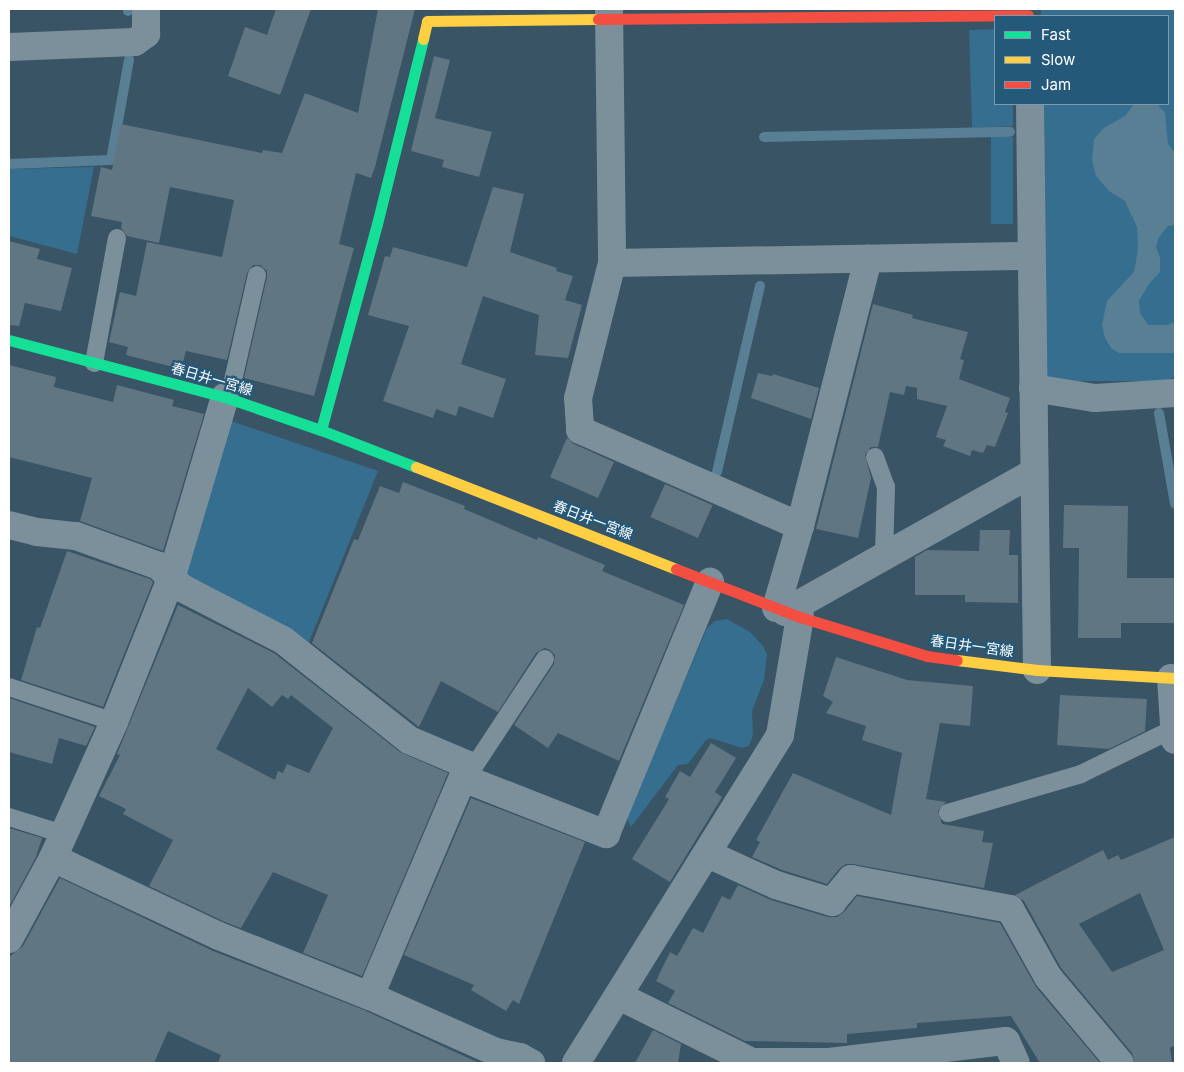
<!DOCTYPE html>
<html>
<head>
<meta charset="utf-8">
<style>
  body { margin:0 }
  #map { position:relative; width:1184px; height:1072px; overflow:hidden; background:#385465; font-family:Inter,"Noto Sans JP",sans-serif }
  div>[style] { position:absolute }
  .green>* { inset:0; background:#356e8f; transform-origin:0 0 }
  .water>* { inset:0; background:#597f95 }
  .stream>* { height:10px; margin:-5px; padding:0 5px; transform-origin:5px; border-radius:5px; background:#597f95 }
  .building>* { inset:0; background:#607682; transform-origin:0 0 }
  .lane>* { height:18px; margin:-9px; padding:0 9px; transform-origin:9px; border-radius:9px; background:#7c909c }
  .street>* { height:28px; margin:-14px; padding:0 14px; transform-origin:14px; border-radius:14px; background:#7c909c }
  .fast>* { height:11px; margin:-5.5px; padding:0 5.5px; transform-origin:5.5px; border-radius:5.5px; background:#16e098 }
  .slow>* { height:11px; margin:-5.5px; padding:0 5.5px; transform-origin:5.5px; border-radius:5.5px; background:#ffcf43 }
  .jam>* { height:11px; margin:-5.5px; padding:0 5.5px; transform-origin:5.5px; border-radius:5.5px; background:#f24e42 }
  span { translate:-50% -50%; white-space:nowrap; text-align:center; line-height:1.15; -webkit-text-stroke:4.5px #245979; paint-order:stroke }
  .street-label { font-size:14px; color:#fff }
  .frame { position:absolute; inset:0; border:10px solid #fff; pointer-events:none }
  .legend { position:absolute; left:994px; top:15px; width:175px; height:90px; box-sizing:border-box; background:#245979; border:1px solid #7c9baf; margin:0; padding:6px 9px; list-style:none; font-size:15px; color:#fff }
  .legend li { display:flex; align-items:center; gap:10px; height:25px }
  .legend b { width:25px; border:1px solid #7c9baf }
</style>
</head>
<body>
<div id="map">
  <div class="green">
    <i style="clip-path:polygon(1041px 9px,1175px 9px,1175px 376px,1168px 381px,1063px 381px,1044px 376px,1042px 104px,1168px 104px,1168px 16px,1041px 16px)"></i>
    <i style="clip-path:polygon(995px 29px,995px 104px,1013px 104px,1013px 126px,972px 128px,969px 30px)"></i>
    <i style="left:991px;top:137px;width:22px;height:87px"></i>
    <i style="clip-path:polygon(94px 167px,77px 254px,9px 236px,9px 169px)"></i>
    <i style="clip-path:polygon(228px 420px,378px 471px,307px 647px,180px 572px)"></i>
    <i style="clip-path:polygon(727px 619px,750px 632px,763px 646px,767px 655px,764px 680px,752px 711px,753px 735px,749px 746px,742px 748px,711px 738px,706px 740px,688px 764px,678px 765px,631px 827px,627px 819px,631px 807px,707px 628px,715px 621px)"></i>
  </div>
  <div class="water">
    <i style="clip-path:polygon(1134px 104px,1157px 104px,1165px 113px,1168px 144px,1175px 153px,1175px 225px,1168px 226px,1159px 237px,1156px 247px,1160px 258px,1160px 272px,1149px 284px,1139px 301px,1140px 313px,1148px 325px,1168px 325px,1175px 322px,1175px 353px,1119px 353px,1111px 348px,1105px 338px,1102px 325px,1107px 301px,1134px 272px,1138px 250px,1137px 227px,1125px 201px,1109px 191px,1096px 176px,1092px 160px,1094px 139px,1104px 128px,1125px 116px)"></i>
  </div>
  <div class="stream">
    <i style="left:128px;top:9px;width:2px;rotate:90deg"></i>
    <i style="left:764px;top:137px;width:246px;rotate:-1.2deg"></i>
    <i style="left:9px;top:164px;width:102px;rotate:-2.2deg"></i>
    <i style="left:111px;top:160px;width:102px;rotate:-79.8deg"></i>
    <i style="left:1159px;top:413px;width:92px;rotate:80deg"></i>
    <i style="left:717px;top:472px;width:191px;rotate:-77deg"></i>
  </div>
  <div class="building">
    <i style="clip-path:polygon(276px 9px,311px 9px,280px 95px,228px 76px,245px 27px,267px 35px)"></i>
    <i style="clip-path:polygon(378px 9px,415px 9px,375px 167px,371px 178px,356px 173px,339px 244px,354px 248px,314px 396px,244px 378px,267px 277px,267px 271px,260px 265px,253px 265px,247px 273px,227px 360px,186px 351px,181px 369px,126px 355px,128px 347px,109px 342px,120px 292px,136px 296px,147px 242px,222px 257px,234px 200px,170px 187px,159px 243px,127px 236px,121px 228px,122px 222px,91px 216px,101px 167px,112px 170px,121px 124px,262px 153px,263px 150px,282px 153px,305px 93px,358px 113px)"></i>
    <i style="clip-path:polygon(434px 56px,450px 60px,435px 118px,492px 132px,479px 177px,442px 167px,444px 160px,411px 151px)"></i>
    <i style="clip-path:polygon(493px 187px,524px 194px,510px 252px,557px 268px,556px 271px,573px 276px,565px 300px,582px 305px,568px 358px,535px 355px,539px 315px,483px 296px,461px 364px,506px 379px,493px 418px,459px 406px,456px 416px,436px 409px,433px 418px,383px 401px,409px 326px,368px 315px,385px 256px,390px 257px,393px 247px,467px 267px)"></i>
    <i style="clip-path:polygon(9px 241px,40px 249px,37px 259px,72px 268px,61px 311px,25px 303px,19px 326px,9px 325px)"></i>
    <i style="clip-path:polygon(873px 304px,913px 315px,912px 318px,968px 332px,960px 359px,964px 360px,959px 379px,1010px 398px,1005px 412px,1008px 413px,995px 447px,987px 445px,983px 453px,972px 450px,970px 456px,943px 446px,946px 440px,936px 437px,947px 406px,917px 399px,917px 388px,906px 386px,904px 395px,890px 392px,878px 447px,871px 447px,865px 455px,871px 478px,858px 538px,816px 529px)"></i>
    <i style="clip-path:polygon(9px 365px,56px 377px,54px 387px,113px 402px,117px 385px,174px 400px,172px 406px,204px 414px,163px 551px,80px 521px,92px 478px,9px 457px)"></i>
    <i style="clip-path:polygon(758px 373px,772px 376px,773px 374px,819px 388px,811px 419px,751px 398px)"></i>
    <i style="clip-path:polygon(567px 438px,574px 444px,614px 462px,598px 498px,550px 477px)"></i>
    <i style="clip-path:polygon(403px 482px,465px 506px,464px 509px,537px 540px,538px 537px,605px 565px,602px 571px,684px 605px,619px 761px,558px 733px,548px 748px,514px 725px,554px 664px,555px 655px,550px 650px,545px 648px,536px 653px,498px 712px,441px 681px,419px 727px,312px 643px,354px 539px,358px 540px,380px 486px,399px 493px)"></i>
    <i style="left:665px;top:484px;width:52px;height:36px;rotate:24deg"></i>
    <i style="clip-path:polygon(1064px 505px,1128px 506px,1127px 578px,1175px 578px,1175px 623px,1121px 623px,1121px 638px,1078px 638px,1079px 548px,1063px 548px)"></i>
    <i style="clip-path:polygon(980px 530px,1010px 530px,1009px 555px,1018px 555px,1018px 603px,965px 602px,965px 595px,915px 595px,915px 557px,927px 550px,979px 551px)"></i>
    <i style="clip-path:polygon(67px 551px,150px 579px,153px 582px,103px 707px,21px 680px,37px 627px,40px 628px)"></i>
    <i style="clip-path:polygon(evenodd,178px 605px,274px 653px,400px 752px,448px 773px,362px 976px,303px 953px,328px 895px,273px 872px,241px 928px,225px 922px,149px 886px,173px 840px,123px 814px,126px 809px,99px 796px,120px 755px,117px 754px,178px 605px,248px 688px,272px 707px,282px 695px,288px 699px,291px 695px,333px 728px,309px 773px,287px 764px,283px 773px,278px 771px,275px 780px,216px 749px,248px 688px)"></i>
    <i style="clip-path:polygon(836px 657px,907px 680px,973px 686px,970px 726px,940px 723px,926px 799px,946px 802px,938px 811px,942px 824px,984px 831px,982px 842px,993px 843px,984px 888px,853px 864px,846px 864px,839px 869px,827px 884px,782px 870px,752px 857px,760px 842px,756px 840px,793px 773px,891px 815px,902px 753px,862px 740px,866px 726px,826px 713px,833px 702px,823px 696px)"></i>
    <i style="clip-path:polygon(1060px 695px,1147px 699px,1145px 731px,1109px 749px,1057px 745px)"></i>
    <i style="clip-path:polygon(9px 698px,95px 727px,86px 746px,59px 738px,52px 764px,9px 752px)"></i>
    <i style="clip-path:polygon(711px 743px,736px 758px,715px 792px,722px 797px,670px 882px,632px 859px,669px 799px,665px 797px,680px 771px,690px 777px)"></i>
    <i style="clip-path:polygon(471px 798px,585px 842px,519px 1004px,513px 1000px,506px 1011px,471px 990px,474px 985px,404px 955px)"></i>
    <i style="clip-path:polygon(9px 828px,42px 838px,36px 857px,9px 907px)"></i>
    <i style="clip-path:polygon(evenodd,1175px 837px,1175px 1045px,1170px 1048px,1172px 1063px,1135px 1063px,1132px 1053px,1061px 968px,1024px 901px,1015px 895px,1103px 850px,1108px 860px,1118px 855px,1121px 860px,1175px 837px,1140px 893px,1164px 950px,1112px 972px,1079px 924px,1140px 893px)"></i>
    <i style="clip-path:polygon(60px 878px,213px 951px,364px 1010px,479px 1063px,218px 1063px,221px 1055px,168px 1031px,154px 1063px,9px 1063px,9px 957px,23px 946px)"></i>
    <i style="clip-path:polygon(738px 885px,771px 900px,828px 917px,837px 917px,844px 912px,857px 896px,1000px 923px,1036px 987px,1100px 1063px,1040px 1063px,1011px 1016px,917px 1023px,917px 1028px,847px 1034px,847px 1043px,745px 1041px,668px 1003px,675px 991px,656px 981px,670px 952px,677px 956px,693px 928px,703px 933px,722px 896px,730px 900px)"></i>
    <i style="clip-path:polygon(653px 1030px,681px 1044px,678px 1063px,635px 1063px)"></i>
  </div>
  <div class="lane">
    <i style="left:94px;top:363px;width:127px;rotate:-79.6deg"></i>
    <i style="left:229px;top:398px;width:126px;rotate:-77.2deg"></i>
    <i style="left:875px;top:457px;width:32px;rotate:70deg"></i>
    <i style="left:886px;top:487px;width:69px;rotate:91.7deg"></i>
    <i style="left:9px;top:687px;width:111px;rotate:18.4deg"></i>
    <i style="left:468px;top:765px;width:7px"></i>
    <i style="left:475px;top:765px;width:127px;rotate:-56.6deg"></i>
    <i style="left:948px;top:813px;width:139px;rotate:-16.3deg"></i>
    <i style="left:1081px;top:774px;width:105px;rotate:-26.1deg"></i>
    <i style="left:9px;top:817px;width:57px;rotate:17.5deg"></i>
  </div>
  <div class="street">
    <i style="left:609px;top:9px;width:254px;rotate:89.3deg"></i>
    <i style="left:612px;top:263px;width:139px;rotate:104.1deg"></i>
    <i style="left:578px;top:398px;width:32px;rotate:86deg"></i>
    <i style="left:580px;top:430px;width:240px;rotate:23.6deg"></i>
    <i style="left:9px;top:47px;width:126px;rotate:-2.3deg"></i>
    <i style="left:135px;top:42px;width:14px;rotate:-36deg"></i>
    <i style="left:146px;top:34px;width:25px;rotate:-90deg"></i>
    <i style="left:1030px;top:104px;width:566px;rotate:89.29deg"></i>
    <i style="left:612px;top:263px;width:419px;rotate:-1deg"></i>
    <i style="left:1033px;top:388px;width:63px;rotate:9.2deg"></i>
    <i style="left:1095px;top:398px;width:80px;rotate:-3.6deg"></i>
    <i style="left:9px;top:525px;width:29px;rotate:14deg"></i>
    <i style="left:37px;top:532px;width:39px;rotate:6deg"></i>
    <i style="left:76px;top:536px;width:88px;rotate:19.9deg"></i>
    <i style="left:159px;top:566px;width:18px;rotate:47deg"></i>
    <i style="left:171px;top:579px;width:16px;rotate:38deg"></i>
    <i style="left:184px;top:589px;width:111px;rotate:27.3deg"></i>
    <i style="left:283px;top:640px;width:161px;rotate:38.4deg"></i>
    <i style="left:409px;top:740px;width:64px;rotate:23deg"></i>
    <i style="left:468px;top:765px;width:251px;rotate:113deg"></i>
    <i style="left:776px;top:608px;width:85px;rotate:-73.7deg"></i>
    <i style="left:800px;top:526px;width:276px;rotate:-75.7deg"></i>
    <i style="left:785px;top:612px;width:286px;rotate:-29.3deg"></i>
    <i style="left:1171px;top:678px;width:62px;rotate:86.3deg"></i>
    <i style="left:463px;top:778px;width:154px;rotate:21.4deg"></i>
    <i style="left:606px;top:834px;width:273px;rotate:-67.6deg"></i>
    <i style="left:708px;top:854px;width:75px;rotate:24.5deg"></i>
    <i style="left:776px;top:885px;width:59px;rotate:16.9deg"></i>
    <i style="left:832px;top:902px;width:30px;rotate:-50deg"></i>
    <i style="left:851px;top:879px;width:162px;rotate:10.7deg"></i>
    <i style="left:1010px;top:909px;width:78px;rotate:60.8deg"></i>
    <i style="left:1048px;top:977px;width:112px;rotate:50.1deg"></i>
    <i style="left:53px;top:858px;width:183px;rotate:25.2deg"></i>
    <i style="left:219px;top:936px;width:162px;rotate:21.7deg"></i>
    <i style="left:370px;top:996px;width:138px;rotate:24deg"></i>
    <i style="left:496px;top:1052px;width:25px;rotate:12deg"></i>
    <i style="left:520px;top:1057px;width:13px;rotate:29deg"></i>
    <i style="left:9px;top:939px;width:92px;rotate:-61.5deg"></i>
    <i style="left:53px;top:858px;width:149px;rotate:-65.8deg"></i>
    <i style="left:114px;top:722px;width:154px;rotate:-68.3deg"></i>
    <i style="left:171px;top:579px;width:190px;rotate:-73.5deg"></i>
    <i style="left:619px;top:996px;width:148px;rotate:26.4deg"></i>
    <i style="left:752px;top:1062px;width:77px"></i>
    <i style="left:829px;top:1062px;width:178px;rotate:-6.8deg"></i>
    <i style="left:1006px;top:1041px;width:24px;rotate:66deg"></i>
    <i style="left:576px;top:1063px;width:386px;rotate:-58.1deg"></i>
    <i style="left:780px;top:735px;width:120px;rotate:-80.4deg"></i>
  </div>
  <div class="fast">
    <i style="left:9px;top:340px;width:223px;rotate:14.8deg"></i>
    <i style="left:225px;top:397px;width:102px;rotate:19deg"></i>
    <i style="left:321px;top:430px;width:102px;rotate:21.3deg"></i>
    <i style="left:321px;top:430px;width:213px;rotate:-74.8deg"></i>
    <i style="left:377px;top:224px;width:191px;rotate:-76deg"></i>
  </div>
  <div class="slow">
    <i style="left:423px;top:39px;width:18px;rotate:-77deg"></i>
    <i style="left:427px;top:21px;width:171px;rotate:-0.7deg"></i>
    <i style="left:416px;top:467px;width:279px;rotate:21.4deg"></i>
    <i style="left:957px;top:660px;width:81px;rotate:7.1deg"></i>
    <i style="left:1037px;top:670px;width:138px;rotate:3.3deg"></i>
  </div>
  <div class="jam">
    <i style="left:598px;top:19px;width:430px;rotate:-0.5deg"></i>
    <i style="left:676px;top:569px;width:133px;rotate:21.2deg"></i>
    <i style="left:800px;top:617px;width:133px;rotate:17.1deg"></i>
    <i style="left:927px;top:656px;width:30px;rotate:8deg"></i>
  </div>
  <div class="street-label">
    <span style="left:212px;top:379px;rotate:16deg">春日井一宮線</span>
    <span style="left:593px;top:520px;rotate:21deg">春日井一宮線</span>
    <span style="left:972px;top:646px;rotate:8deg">春日井一宮線</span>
  </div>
  <div class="frame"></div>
  <ul class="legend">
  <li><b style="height:6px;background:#16e098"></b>Fast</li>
  <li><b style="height:6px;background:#ffcf43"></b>Slow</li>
  <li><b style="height:6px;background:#f24e42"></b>Jam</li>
  </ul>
</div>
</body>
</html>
